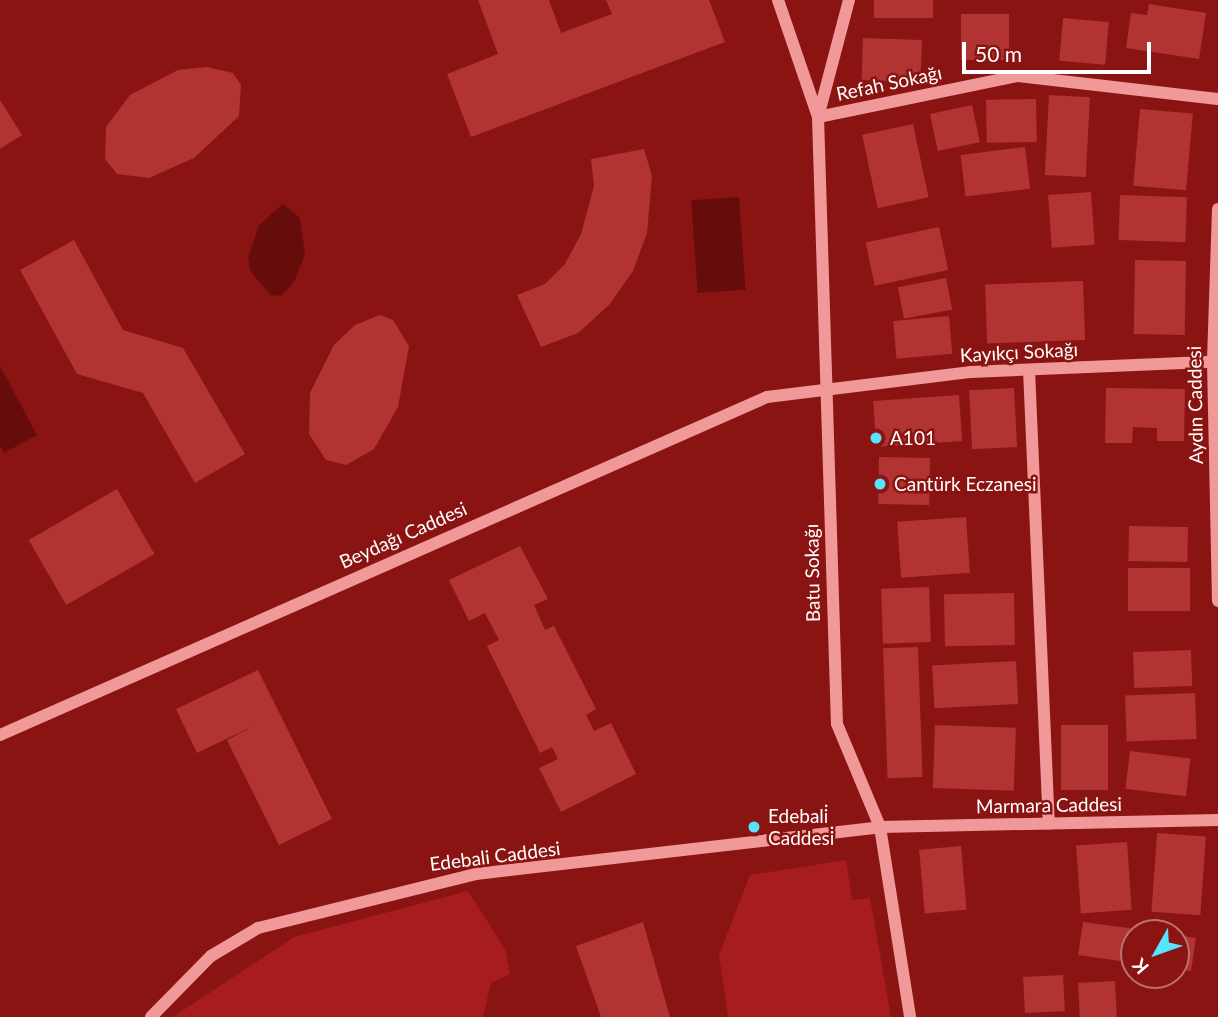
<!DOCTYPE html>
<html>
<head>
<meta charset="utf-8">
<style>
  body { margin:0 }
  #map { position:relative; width:1218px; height:1017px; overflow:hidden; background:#8a1412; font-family:Lato,sans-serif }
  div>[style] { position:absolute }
  .green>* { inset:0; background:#a71d1d }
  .water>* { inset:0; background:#660d0b; transform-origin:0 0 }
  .building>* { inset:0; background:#b13332; transform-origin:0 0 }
  .minor>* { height:12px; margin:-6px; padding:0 6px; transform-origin:6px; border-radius:6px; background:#f19999 }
  .dots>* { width:19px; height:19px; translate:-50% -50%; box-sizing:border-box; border:4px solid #8a1412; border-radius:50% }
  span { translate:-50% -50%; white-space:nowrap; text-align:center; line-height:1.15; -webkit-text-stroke:5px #8a1412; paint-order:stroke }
  .street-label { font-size:19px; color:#fff }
  .poi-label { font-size:19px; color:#fff }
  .left { translate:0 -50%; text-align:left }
  .north { position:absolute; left:1120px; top:919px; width:70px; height:70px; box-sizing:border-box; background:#8a1412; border:2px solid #b97271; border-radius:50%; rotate:230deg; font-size:19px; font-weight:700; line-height:28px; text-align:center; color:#fff }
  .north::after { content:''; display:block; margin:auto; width:24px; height:32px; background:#58e3ff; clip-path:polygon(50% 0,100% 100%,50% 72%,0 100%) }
  .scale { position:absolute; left:962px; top:42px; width:189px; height:32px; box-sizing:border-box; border:4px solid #fff; border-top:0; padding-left:9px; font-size:21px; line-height:24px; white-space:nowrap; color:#fff; -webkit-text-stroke:5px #8a1412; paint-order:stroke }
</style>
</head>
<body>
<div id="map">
  <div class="green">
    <i style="clip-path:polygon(846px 860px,852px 900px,870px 898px,891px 1017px,728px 1017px,719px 955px,750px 875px)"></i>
    <i style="clip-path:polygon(468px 891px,505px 949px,510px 974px,491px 983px,483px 1017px,173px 1017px,294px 937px)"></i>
  </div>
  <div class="water">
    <i style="left:739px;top:197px;width:93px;height:48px;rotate:86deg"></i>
    <i style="clip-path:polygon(283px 204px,300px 218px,305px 254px,294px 282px,282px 295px,271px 296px,251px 272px,248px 258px,259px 225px)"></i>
    <i style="clip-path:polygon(0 366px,37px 435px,4px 453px,0 446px)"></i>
  </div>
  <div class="building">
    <i style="clip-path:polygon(478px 0,549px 0,561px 33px,612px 14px,606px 0,709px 0,725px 42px,471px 137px,447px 74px,498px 54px)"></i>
    <i style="left:874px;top:0;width:59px;height:18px"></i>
    <i style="clip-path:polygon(1149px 4px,1206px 13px,1199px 59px,1126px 48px,1131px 13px,1147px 15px)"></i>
    <i style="left:961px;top:14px;width:48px;height:46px"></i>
    <i style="left:1063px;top:18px;width:46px;height:43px;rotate:5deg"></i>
    <i style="left:863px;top:38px;width:59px;height:42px;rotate:2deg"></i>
    <i style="clip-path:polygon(207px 67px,233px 73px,241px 85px,239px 116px,194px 158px,149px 178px,117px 174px,105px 159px,106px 127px,130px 95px,178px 70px)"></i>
    <i style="left:1049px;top:95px;width:41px;height:80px;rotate:3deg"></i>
    <i style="left:1036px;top:99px;width:43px;height:50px;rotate:89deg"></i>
    <i style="clip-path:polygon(0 100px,22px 135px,0 149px)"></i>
    <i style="left:972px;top:105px;width:38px;height:43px;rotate:78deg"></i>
    <i style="left:1140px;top:109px;width:53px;height:77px;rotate:5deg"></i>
    <i style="left:913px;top:124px;width:75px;height:52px;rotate:78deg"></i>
    <i style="left:1025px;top:147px;width:42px;height:65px;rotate:83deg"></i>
    <i style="clip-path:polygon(644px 149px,652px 176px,647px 233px,633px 271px,609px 305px,578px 333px,541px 347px,517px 295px,545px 284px,565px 264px,581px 234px,594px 186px,591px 159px)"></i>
    <i style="left:1091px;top:192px;width:53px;height:43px;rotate:86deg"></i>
    <i style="left:1120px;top:195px;width:67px;height:45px;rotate:2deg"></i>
    <i style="left:939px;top:227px;width:44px;height:75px;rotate:78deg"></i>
    <i style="clip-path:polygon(74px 240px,123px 330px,183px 348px,245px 454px,195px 483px,143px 393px,77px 374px,20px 270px)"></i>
    <i style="left:1135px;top:260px;width:51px;height:74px;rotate:1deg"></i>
    <i style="left:946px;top:278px;width:32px;height:49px;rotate:79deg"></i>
    <i style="left:1083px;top:281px;width:59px;height:98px;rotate:88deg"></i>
    <i style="clip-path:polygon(380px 315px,393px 320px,409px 346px,398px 407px,374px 449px,346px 465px,326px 460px,309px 434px,310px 393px,334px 345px,355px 325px)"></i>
    <i style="left:949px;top:316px;width:38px;height:56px;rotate:85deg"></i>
    <i style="left:1014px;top:388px;width:59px;height:45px;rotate:87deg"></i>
    <i style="clip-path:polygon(1106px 388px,1185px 389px,1184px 441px,1157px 441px,1157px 428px,1133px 427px,1132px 443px,1105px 443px)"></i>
    <i style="left:959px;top:395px;width:46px;height:86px;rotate:86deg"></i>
    <i style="left:879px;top:457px;width:51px;height:47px;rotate:1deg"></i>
    <i style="left:117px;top:489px;width:75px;height:102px;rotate:60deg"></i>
    <i style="left:966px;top:517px;width:56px;height:69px;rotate:86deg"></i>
    <i style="left:1129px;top:526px;width:59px;height:35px;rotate:1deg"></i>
    <i style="clip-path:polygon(520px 546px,548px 599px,534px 605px,545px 630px,554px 626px,596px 709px,586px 715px,594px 731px,611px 723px,636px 774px,561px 812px,539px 768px,558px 759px,552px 747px,540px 753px,487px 646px,499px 640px,485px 613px,469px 621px,449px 580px)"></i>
    <i style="left:1128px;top:568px;width:62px;height:43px"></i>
    <i style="left:929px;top:587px;width:55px;height:48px;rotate:88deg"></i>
    <i style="left:1014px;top:593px;width:52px;height:70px;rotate:89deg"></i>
    <i style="left:918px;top:647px;width:130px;height:35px;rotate:88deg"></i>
    <i style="left:1191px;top:650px;width:36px;height:58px;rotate:88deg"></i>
    <i style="left:1016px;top:661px;width:43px;height:84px;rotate:87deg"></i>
    <i style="clip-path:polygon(258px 670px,332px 819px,279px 845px,227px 740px,255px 725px,197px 753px,176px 709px)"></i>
    <i style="left:1195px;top:693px;width:46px;height:70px;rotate:88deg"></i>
    <i style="left:935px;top:725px;width:81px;height:63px;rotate:2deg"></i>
    <i style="left:1061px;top:725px;width:47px;height:65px"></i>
    <i style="left:1130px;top:751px;width:61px;height:38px;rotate:7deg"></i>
    <i style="left:1157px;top:833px;width:49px;height:79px;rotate:4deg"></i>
    <i style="left:1127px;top:842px;width:68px;height:51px;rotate:86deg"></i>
    <i style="left:961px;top:846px;width:64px;height:42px;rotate:85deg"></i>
    <i style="clip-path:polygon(643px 922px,670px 1017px,601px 1017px,576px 946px)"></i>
    <i style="clip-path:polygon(1083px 922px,1151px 931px,1151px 933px,1134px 933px,1134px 963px,1078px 955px)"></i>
    <i style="clip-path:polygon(1176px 935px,1196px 938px,1191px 971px,1176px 969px)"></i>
    <i style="left:1063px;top:975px;width:36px;height:40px;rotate:87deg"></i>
    <i style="left:1115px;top:981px;width:36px;height:37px;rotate:87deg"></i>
  </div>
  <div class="minor">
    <i style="left:778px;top:0;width:124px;rotate:71.1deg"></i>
    <i style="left:818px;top:117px;width:607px;rotate:88.21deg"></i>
    <i style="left:837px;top:724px;width:112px;rotate:67.3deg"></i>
    <i style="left:880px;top:827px;width:192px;rotate:81deg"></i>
    <i style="left:849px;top:0;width:121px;rotate:104.8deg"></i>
    <i style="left:818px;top:117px;width:204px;rotate:-11.6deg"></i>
    <i style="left:1018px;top:76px;width:201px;rotate:6.6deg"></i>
    <i style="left:1218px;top:209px;width:153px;rotate:91.9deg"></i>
    <i style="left:1213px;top:362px;width:239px;rotate:88.8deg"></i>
    <i style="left:1029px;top:370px;width:454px;rotate:87.5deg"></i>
    <i style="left:0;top:735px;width:838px;rotate:-23.78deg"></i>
    <i style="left:767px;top:397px;width:206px;rotate:-7deg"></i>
    <i style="left:971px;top:372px;width:242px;rotate:-2.4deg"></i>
    <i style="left:151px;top:1017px;width:86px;rotate:-45.5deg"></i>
    <i style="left:211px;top:956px;width:55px;rotate:-30.8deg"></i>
    <i style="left:258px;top:928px;width:225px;rotate:-13.9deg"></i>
    <i style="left:476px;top:874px;width:407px;rotate:-6.6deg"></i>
    <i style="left:880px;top:827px;width:338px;rotate:-1.2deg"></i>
  </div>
  <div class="dots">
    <i style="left:876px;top:438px;background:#58e3ff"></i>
    <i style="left:880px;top:484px;background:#58e3ff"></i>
    <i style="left:754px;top:827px;background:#58e3ff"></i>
  </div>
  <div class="street-label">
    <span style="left:889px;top:83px;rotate:-12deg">Refah Sokağı</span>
    <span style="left:1019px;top:352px;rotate:-3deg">Kayıkçı Sokağı</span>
    <span style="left:1195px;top:405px;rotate:-91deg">Aydın Caddesi</span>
    <span style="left:403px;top:535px;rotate:-24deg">Beydağı Caddesi</span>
    <span style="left:812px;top:573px;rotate:-91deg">Batu Sokağı</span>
    <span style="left:1049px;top:805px;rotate:-1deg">Marmara Caddesi</span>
    <span style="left:495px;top:856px;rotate:-7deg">Edebali Caddesi</span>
  </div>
  <div class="poi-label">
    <span class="left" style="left:890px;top:438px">A101</span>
    <span class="left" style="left:894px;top:484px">Cantürk Eczanesi</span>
    <span class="left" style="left:768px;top:827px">Edebali̇<br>Caddesi̇</span>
  </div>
  <div class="north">K</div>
  <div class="scale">50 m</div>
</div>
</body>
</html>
